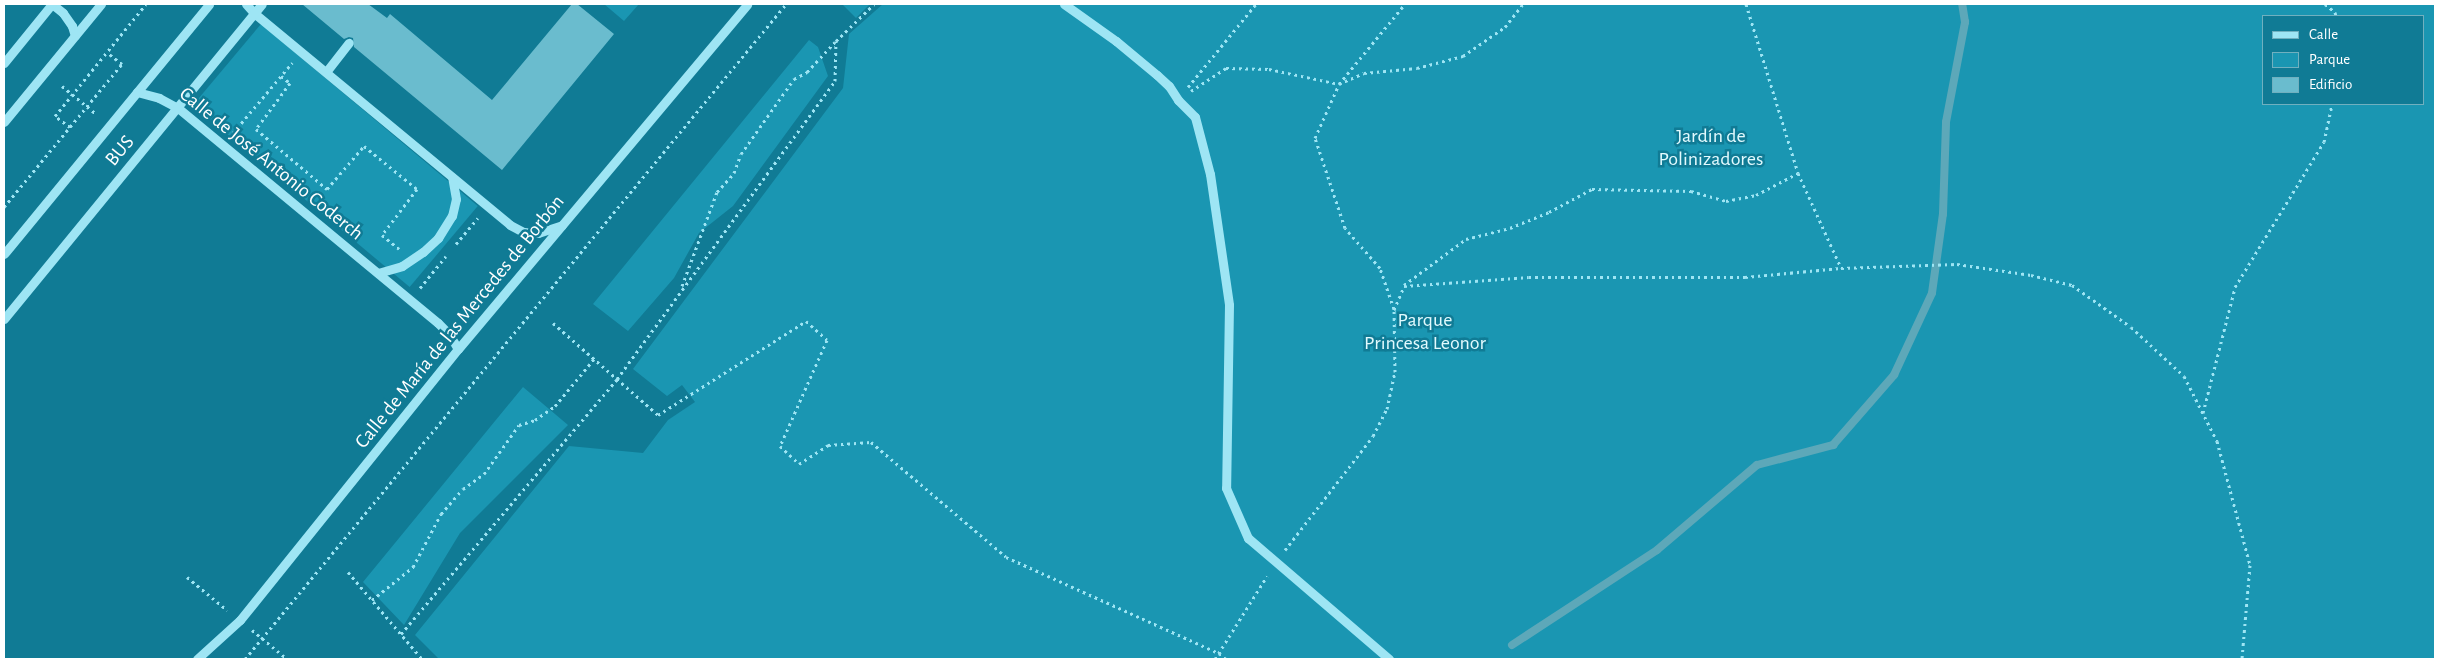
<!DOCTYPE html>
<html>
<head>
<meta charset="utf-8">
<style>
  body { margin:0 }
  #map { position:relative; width:2439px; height:663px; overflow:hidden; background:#107b95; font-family:"Alegreya Sans",sans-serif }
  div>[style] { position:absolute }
  .green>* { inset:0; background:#1a96b2; transform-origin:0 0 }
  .stream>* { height:8px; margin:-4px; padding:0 4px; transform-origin:4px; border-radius:4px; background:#5da8b9 }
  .building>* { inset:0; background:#6abcce }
  .path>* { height:3px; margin-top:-1.5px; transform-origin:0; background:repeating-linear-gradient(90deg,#9ee5f4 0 2.5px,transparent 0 6.5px) }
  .minor>* { height:9px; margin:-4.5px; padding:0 4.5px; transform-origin:4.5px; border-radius:4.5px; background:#9ee5f4 }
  span { translate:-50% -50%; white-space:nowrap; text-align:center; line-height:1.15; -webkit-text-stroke:5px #107b95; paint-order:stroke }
  .park-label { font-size:20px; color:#e2fafe }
  .street-label { font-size:20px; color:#fff }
  .frame { position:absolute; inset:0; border:5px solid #fff; pointer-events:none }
  .legend { position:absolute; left:2262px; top:15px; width:162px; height:90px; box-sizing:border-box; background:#107b95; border:1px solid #70b0bf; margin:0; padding:6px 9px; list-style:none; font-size:15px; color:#fff }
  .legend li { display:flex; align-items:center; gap:10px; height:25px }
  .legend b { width:25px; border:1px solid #70b0bf }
</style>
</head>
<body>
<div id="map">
  <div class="green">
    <i style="clip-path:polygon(604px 4px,639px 4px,624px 21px)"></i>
    <i style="clip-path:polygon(842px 4px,870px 4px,856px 18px)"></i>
    <i style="clip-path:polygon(evenodd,883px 4px,2435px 4px,2435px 659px,439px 659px,415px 635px,569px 446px,643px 453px,668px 420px,695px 402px,682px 385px,667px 396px,633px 369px,843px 88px,849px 34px,883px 4px,2263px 16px,2423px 16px,2423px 104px,2263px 104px,2263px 16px)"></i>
    <i style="left:261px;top:24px;width:283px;height:106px;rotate:40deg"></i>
    <i style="clip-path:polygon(809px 40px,818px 47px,828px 76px,733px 206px,699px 233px,674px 278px,628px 331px,593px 304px)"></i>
    <i style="clip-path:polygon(523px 387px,568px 425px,460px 533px,404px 625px,363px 582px)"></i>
  </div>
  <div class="stream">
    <i style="left:1512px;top:645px;width:173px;rotate:-33.2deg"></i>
    <i style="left:1657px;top:550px;width:131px;rotate:-40.4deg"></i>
    <i style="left:1757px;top:465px;width:79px;rotate:-14.7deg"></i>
    <i style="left:1833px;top:445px;width:93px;rotate:-48.9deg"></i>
    <i style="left:1894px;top:375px;width:90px;rotate:-65.1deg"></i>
    <i style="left:1932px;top:293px;width:80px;rotate:-82.1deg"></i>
    <i style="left:1943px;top:214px;width:92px;rotate:-88.1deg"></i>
    <i style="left:1946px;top:122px;width:102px;rotate:-79.2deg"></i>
    <i style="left:1965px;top:22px;width:18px;rotate:-99deg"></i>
  </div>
  <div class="building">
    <i style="clip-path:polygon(302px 4px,368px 4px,387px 18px,390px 14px,492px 100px,572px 4px,577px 4px,614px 34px,502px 170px,354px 47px,353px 38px,349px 37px,344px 39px)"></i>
  </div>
  <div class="path">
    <i style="left:1746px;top:4px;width:177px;rotate:72.9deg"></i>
    <i style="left:1798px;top:173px;width:104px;rotate:65.6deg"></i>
    <i style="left:1841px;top:268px;width:116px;rotate:-2deg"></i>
    <i style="left:1957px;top:264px;width:75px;rotate:8.5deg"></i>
    <i style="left:2031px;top:275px;width:42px;rotate:13.7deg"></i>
    <i style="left:2072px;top:285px;width:72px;rotate:35.4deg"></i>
    <i style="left:2131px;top:327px;width:72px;rotate:42.8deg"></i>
    <i style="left:2184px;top:376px;width:73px;rotate:63.1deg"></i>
    <i style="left:2217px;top:441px;width:128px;rotate:75.1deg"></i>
    <i style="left:2250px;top:565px;width:94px;rotate:94.9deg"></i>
    <i style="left:2325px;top:4px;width:13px;rotate:39deg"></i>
    <i style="left:2335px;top:12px;width:4px;rotate:76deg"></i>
    <i style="left:281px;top:76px;width:11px;rotate:38deg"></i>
    <i style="left:290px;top:83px;width:57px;rotate:126.5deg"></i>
    <i style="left:256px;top:129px;width:93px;rotate:40.2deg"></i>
    <i style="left:327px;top:189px;width:57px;rotate:-49.3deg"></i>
    <i style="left:364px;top:146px;width:68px;rotate:39.1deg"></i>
    <i style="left:417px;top:189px;width:58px;rotate:127.3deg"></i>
    <i style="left:382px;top:235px;width:22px;rotate:39deg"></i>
    <i style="left:62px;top:86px;width:43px;rotate:39.3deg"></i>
    <i style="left:1188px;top:87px;width:107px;rotate:-50.7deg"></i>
    <i style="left:1191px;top:91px;width:42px;rotate:-33.3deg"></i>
    <i style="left:1226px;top:68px;width:43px;rotate:1.3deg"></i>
    <i style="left:1269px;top:69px;width:72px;rotate:12.1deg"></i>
    <i style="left:1339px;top:84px;width:104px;rotate:-50.5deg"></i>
    <i style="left:70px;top:127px;width:19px;rotate:-144deg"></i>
    <i style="left:55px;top:116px;width:144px;rotate:-50.9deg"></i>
    <i style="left:233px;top:133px;width:92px;rotate:-49.9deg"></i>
    <i style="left:4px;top:207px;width:185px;rotate:-50.5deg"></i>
    <i style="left:122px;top:64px;width:18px;rotate:-142deg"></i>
    <i style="left:456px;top:244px;width:34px;rotate:-50deg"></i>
    <i style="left:1404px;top:285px;width:77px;rotate:-36.6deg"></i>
    <i style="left:1466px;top:239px;width:45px;rotate:-14deg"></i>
    <i style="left:1510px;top:228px;width:42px;rotate:-22.3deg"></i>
    <i style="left:1549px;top:212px;width:49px;rotate:-28.1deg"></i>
    <i style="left:1592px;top:189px;width:99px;rotate:1.2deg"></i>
    <i style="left:1691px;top:191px;width:36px;rotate:16deg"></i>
    <i style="left:1726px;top:201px;width:31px;rotate:-11deg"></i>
    <i style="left:1756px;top:195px;width:47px;rotate:-27.6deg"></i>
    <i style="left:682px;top:286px;width:100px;rotate:-69.6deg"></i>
    <i style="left:717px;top:192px;width:25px;rotate:-48deg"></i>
    <i style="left:734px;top:173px;width:20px;rotate:-70deg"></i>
    <i style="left:741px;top:154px;width:92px;rotate:-54.8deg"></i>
    <i style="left:794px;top:79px;width:15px;rotate:-28deg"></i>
    <i style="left:807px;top:72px;width:41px;rotate:-47deg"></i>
    <i style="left:420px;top:288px;width:41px;rotate:-50.9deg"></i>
    <i style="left:1394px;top:309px;width:43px;rotate:-108.9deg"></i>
    <i style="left:1380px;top:268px;width:53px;rotate:-131.2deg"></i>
    <i style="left:1345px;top:228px;width:95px;rotate:-108.4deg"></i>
    <i style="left:1315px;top:138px;width:59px;rotate:-66deg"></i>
    <i style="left:1339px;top:84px;width:27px;rotate:-24deg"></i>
    <i style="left:1364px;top:73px;width:53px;rotate:-5.4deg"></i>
    <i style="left:1417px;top:68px;width:48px;rotate:-14.6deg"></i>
    <i style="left:1463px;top:56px;width:51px;rotate:-34.6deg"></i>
    <i style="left:1505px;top:27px;width:29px;rotate:-52deg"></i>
    <i style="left:553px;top:323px;width:140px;rotate:41.2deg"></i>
    <i style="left:658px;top:415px;width:175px;rotate:-32.4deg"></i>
    <i style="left:806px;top:321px;width:28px;rotate:42deg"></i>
    <i style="left:827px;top:340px;width:116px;rotate:113.9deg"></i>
    <i style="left:780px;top:446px;width:26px;rotate:43deg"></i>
    <i style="left:799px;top:464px;width:35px;rotate:-33deg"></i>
    <i style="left:828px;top:445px;width:43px;rotate:-4deg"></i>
    <i style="left:871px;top:442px;width:177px;rotate:40.4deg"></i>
    <i style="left:1006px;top:557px;width:234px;rotate:24.3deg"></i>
    <i style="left:1219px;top:653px;width:9px;rotate:41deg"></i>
    <i style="left:2203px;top:413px;width:130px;rotate:-75.7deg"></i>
    <i style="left:2235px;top:287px;width:170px;rotate:-58.5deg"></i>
    <i style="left:2324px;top:142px;width:39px;rotate:-78deg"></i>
    <i style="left:1285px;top:550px;width:144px;rotate:-52.3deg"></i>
    <i style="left:1373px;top:436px;width:30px;rotate:-63deg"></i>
    <i style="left:1387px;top:409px;width:38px;rotate:-78deg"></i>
    <i style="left:1395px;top:372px;width:62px;rotate:-90.9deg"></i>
    <i style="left:1394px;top:310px;width:26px;rotate:-67deg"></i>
    <i style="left:1404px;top:286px;width:125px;rotate:-4.1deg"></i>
    <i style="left:1529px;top:277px;width:216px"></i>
    <i style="left:1745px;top:277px;width:96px;rotate:-5.4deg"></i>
    <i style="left:348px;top:572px;width:114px;rotate:49.6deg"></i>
    <i style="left:187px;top:577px;width:52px;rotate:39.5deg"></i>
    <i style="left:372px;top:600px;width:53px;rotate:-38.8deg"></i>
    <i style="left:413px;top:567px;width:60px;rotate:-62.2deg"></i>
    <i style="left:441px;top:514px;width:33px;rotate:-49deg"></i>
    <i style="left:463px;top:489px;width:26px;rotate:-36deg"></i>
    <i style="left:484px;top:474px;width:60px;rotate:-54.5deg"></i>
    <i style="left:519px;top:425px;width:17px;rotate:-17deg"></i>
    <i style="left:535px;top:420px;width:24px;rotate:-35deg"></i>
    <i style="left:555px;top:406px;width:61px;rotate:-50.3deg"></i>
    <i style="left:252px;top:630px;width:45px;rotate:39.6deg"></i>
    <i style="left:401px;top:634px;width:334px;rotate:-49.7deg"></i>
    <i style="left:617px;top:379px;width:369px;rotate:-53.8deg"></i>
    <i style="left:835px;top:81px;width:40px;rotate:-88.6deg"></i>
    <i style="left:836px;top:41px;width:53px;rotate:-44.2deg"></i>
    <i style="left:245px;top:659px;width:850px;rotate:-50.44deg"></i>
    <i style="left:1215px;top:659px;width:98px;rotate:-57.9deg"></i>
  </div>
  <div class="minor">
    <i style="left:52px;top:4px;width:14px;rotate:39deg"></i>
    <i style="left:63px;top:13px;width:16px;rotate:55deg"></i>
    <i style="left:72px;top:26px;width:10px;rotate:73deg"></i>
    <i style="left:246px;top:4px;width:12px;rotate:48deg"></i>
    <i style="left:254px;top:13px;width:332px;rotate:39.6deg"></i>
    <i style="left:510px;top:225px;width:15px;rotate:28deg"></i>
    <i style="left:523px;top:232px;width:15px;rotate:4deg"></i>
    <i style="left:538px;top:233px;width:25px;rotate:-18deg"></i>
    <i style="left:1064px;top:4px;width:64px;rotate:35.4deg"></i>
    <i style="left:1116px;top:41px;width:53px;rotate:39.7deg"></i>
    <i style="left:1157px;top:75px;width:16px;rotate:43deg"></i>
    <i style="left:1169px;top:86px;width:17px;rotate:57deg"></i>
    <i style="left:1178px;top:100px;width:24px;rotate:45deg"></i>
    <i style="left:1195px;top:117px;width:59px;rotate:75.3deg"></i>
    <i style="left:1210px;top:174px;width:132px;rotate:81.7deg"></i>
    <i style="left:1229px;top:305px;width:183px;rotate:90.9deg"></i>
    <i style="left:1226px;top:488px;width:55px;rotate:66.3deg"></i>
    <i style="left:1248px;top:538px;width:186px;rotate:40.6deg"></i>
    <i style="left:4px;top:63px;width:76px;rotate:-50.9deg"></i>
    <i style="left:326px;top:72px;width:37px;rotate:-52deg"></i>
    <i style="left:137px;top:92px;width:23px;rotate:15deg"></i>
    <i style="left:159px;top:98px;width:21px;rotate:28deg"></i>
    <i style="left:178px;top:108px;width:337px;rotate:39.6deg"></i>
    <i style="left:438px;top:323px;width:16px;rotate:45deg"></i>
    <i style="left:449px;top:334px;width:17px;rotate:59deg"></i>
    <i style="left:4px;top:122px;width:153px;rotate:-50.6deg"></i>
    <i style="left:4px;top:254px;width:323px;rotate:-50.6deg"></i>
    <i style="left:378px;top:273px;width:25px;rotate:-16deg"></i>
    <i style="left:402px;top:266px;width:25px;rotate:-34deg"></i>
    <i style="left:423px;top:252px;width:21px;rotate:-43deg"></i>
    <i style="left:438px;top:238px;width:26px;rotate:-58deg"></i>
    <i style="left:452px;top:216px;width:17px;rotate:-77deg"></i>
    <i style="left:456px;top:199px;width:22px;rotate:-100deg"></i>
    <i style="left:4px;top:319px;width:407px;rotate:-50.7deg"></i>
    <i style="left:197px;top:659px;width:58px;rotate:-42.2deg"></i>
    <i style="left:240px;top:620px;width:348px;rotate:-51.2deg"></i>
    <i style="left:458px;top:349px;width:450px;rotate:-50deg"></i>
  </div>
  <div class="park-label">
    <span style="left:1711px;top:148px">Jardín de<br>Polinizadores</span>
    <span style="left:1425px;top:332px">Parque<br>Princesa Leonor</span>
  </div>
  <div class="street-label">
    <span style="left:120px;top:151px;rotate:-50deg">BUS</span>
    <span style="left:271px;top:164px;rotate:39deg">Calle de José Antonio Coderch</span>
    <span style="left:460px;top:322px;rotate:-51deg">Calle de María de las Mercedes de Borbón</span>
  </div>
  <div class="frame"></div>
  <ul class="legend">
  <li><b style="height:6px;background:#9ee5f4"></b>Calle</li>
  <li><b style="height:14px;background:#1a96b2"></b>Parque</li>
  <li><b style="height:14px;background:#6abcce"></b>Edificio</li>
  </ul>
</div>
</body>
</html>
